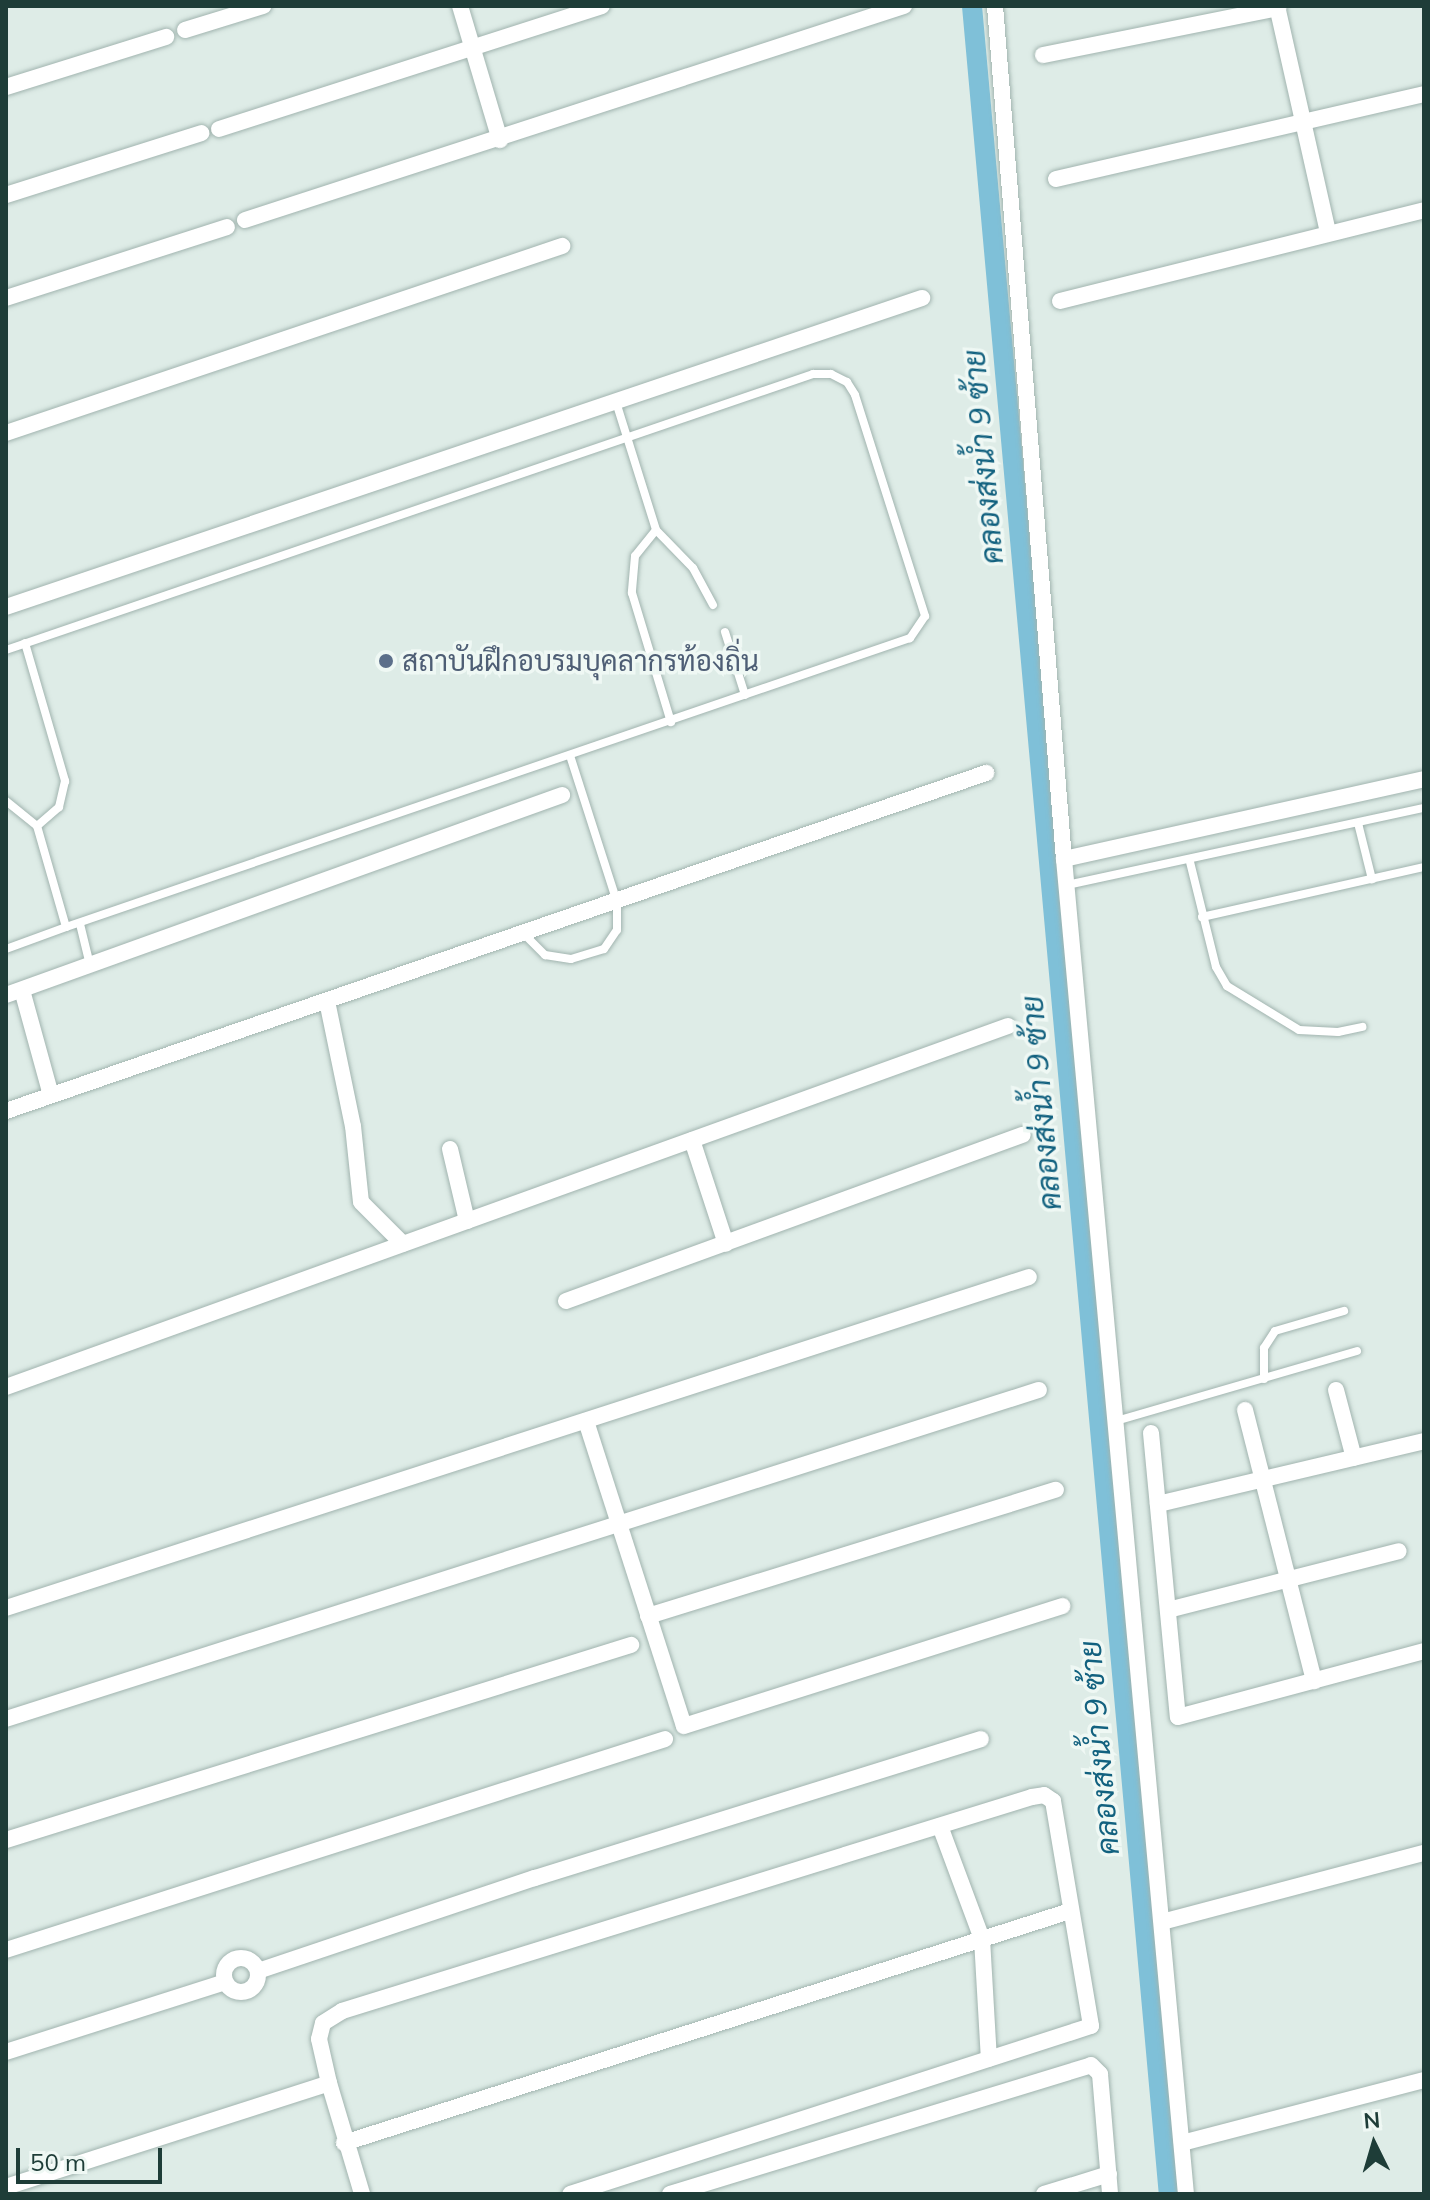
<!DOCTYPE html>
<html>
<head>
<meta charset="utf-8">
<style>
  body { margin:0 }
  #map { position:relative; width:1430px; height:2200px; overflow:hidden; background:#deece7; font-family:Mulish,Sarabun,sans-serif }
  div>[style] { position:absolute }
  .canal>* { height:20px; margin:-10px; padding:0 10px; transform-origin:10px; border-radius:10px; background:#7fc0d8 }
  .roads { filter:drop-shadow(0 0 2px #a1b4af) drop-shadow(0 0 2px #a1b4af) }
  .service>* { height:8px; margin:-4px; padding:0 4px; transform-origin:4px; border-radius:4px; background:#fff }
  .minor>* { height:16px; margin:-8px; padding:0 8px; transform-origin:8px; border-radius:8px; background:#fff }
  .minor>.ring { margin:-8px; padding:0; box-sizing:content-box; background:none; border:16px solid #fff; border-radius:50% }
  .dots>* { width:22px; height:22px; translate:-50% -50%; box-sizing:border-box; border:4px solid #eff8f4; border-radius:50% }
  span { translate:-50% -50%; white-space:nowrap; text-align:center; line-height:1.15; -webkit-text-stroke:7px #eff8f4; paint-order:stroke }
  .service-label { font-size:28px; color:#4e5e75 }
  .left { translate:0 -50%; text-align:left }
  .water-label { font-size:30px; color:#12617f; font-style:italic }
  .frame { position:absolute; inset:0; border:8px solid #1e3d38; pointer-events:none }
  .north { position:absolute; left:1334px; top:2104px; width:80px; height:80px; -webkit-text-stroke:6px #eff8f4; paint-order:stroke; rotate:355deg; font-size:22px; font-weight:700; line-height:32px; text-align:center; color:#1e3d38 }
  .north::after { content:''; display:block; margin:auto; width:28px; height:36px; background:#1e3d38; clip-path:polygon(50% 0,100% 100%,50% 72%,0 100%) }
  .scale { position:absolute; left:16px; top:2148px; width:146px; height:36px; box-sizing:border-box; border:4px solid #1e3d38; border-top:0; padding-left:10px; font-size:24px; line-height:28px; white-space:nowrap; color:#1e3d38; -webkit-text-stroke:6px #eff8f4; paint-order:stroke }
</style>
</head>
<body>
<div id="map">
  <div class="canal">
    <i style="left:972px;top:6px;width:2197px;rotate:84.86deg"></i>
  </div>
  <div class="roads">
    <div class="service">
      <i style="left:616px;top:402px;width:134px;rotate:72.6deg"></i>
      <i style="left:656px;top:530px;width:53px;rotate:45.8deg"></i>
      <i style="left:693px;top:568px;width:42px;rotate:61.6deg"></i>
      <i style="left:656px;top:530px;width:33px;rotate:129deg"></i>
      <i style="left:635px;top:556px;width:37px;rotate:95deg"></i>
      <i style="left:632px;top:593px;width:135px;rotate:73.2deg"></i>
      <i style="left:725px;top:632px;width:66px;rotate:72.4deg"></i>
      <i style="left:25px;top:643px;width:144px;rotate:73.8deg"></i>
      <i style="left:65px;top:781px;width:27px;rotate:103deg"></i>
      <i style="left:59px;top:807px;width:29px;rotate:139deg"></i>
      <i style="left:6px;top:650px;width:853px;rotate:-18.88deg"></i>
      <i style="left:813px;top:374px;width:18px"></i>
      <i style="left:831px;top:374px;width:18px;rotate:27deg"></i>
      <i style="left:847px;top:382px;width:15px;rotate:58deg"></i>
      <i style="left:855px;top:395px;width:232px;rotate:72.4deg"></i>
      <i style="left:925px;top:616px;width:27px;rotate:124deg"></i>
      <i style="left:910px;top:638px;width:892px;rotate:161.1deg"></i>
      <i style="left:66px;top:927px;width:105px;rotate:-106deg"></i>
      <i style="left:37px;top:826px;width:40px;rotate:-141deg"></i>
      <i style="left:1358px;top:823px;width:58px;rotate:76deg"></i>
      <i style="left:1190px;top:862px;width:108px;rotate:76.1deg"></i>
      <i style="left:1216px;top:967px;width:22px;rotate:60deg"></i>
      <i style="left:1227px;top:986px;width:84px;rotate:31.4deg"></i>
      <i style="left:1299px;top:1030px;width:39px;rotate:3deg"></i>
      <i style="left:1338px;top:1032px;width:25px;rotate:-12deg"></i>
      <i style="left:1067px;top:885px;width:365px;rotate:-12.2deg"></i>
      <i style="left:1202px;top:917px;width:228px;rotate:-12.7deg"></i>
      <i style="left:80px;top:924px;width:42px;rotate:76.3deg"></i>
      <i style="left:524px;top:934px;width:30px;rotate:45deg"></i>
      <i style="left:545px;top:955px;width:26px;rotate:9deg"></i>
      <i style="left:571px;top:959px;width:34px;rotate:-17deg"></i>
      <i style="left:604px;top:949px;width:23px;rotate:-56deg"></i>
      <i style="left:617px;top:930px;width:28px;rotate:-90deg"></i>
      <i style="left:617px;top:902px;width:153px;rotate:-107.8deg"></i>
      <i style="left:6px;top:949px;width:64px;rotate:-20.1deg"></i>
      <i style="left:1264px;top:1379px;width:31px;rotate:-90deg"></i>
      <i style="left:1264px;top:1348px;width:20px;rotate:-57deg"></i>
      <i style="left:1275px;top:1331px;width:72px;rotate:-16.2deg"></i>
      <i style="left:1116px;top:1421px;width:251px;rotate:-16.2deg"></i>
    </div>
    <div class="minor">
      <i style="left:460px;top:6px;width:140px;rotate:73.4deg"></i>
      <i style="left:995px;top:6px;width:856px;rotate:85.38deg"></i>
      <i style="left:1064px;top:859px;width:1341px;rotate:84.78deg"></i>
      <i style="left:1277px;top:6px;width:232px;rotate:77.3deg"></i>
      <i style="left:185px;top:30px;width:82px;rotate:-17.1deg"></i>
      <i style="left:1043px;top:55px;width:240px;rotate:-11.3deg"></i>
      <i style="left:6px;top:87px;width:168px;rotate:-17.4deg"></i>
      <i style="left:219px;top:129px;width:402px;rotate:-17.8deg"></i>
      <i style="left:1056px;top:179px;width:378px;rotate:-13deg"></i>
      <i style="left:6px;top:195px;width:205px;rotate:-17.6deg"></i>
      <i style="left:245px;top:220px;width:693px;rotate:-17.99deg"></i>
      <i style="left:6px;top:298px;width:232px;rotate:-17.8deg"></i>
      <i style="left:1060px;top:301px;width:375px;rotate:-14deg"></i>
      <i style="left:6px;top:433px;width:587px;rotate:-18.59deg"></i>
      <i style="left:6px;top:607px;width:967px;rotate:-18.64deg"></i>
      <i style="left:1064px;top:859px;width:369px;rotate:-12.5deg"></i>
      <i style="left:22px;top:990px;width:109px;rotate:74.6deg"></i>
      <i style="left:6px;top:995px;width:591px;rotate:-19.78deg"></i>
      <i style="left:327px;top:1001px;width:128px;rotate:78.3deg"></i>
      <i style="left:353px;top:1126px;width:76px;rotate:84deg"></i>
      <i style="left:361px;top:1202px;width:59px;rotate:45deg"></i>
      <i style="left:6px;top:1111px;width:1037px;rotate:-19.03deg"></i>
      <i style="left:692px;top:1140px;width:109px;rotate:71.9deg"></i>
      <i style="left:450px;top:1149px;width:74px;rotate:76.7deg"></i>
      <i style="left:566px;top:1301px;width:486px;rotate:-20deg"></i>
      <i style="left:6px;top:1387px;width:1065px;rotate:-19.81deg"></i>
      <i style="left:1336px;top:1390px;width:70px;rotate:75.2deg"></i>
      <i style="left:1245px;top:1410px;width:280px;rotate:75.7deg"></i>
      <i style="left:586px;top:1421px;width:320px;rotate:72.2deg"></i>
      <i style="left:684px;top:1726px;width:397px;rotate:-17.6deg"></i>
      <i style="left:1151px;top:1433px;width:285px;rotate:84.6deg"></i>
      <i style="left:1178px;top:1717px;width:255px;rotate:-15deg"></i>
      <i style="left:1158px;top:1504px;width:273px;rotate:-13.3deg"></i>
      <i style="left:6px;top:1608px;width:1075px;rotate:-17.93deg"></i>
      <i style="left:1168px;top:1610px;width:238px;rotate:-14.3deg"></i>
      <i style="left:648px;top:1616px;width:427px;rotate:-17.2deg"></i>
      <i style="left:6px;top:1719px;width:1084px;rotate:-17.67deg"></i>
      <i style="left:940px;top:1826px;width:121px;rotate:69.6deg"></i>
      <i style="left:982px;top:1939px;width:120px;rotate:86.7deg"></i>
      <i style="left:6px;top:1840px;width:655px;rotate:-17.33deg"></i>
      <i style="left:1162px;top:1922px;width:271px;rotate:-14.8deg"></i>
      <i style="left:6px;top:1950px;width:692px;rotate:-17.75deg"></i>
      <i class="ring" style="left:224px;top:1958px;width:18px;height:18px"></i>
      <i style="left:258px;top:1971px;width:292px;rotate:-18.6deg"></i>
      <i style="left:535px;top:1878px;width:467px;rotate:-17.3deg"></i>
      <i style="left:6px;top:2052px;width:230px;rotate:-17.7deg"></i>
      <i style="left:329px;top:2083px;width:116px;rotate:73.4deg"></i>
      <i style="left:344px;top:2143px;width:762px;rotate:-17.72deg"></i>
      <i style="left:1182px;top:2143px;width:250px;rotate:-14.6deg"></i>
      <i style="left:6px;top:2187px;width:339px;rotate:-17.8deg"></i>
      <i style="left:329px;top:2083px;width:45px;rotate:-102.8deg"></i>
      <i style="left:319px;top:2039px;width:16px;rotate:-76deg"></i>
      <i style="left:323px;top:2023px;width:22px;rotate:-32deg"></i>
      <i style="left:342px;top:2011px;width:722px;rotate:-17.23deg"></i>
      <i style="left:1032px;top:1797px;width:12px;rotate:-9deg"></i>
      <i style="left:1044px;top:1795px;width:11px;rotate:34deg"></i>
      <i style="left:1053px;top:1801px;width:228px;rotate:80.4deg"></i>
      <i style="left:1091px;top:2026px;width:547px;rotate:162.13deg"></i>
      <i style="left:670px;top:2194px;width:440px;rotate:-17deg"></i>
      <i style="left:1091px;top:2065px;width:13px;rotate:45deg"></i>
      <i style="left:1100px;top:2074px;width:120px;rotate:85.2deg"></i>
      <i style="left:1044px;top:2194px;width:68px;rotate:-17.1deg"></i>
    </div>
  </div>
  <div class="dots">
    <i style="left:386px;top:661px;background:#5c6f8a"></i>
  </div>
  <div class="service-label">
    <span class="left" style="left:402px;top:661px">สถาบันฝึกอบรมบุคลากรท้องถิ่น</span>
  </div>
  <div class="water-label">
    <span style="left:983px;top:457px;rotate:-95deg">คลองส่งน้ำ 9 ซ้าย</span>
    <span style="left:1041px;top:1103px;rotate:-95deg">คลองส่งน้ำ 9 ซ้าย</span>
    <span style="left:1099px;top:1748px;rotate:-95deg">คลองส่งน้ำ 9 ซ้าย</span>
  </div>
  <div class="frame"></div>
  <div class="north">N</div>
  <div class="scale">50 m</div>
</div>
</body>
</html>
